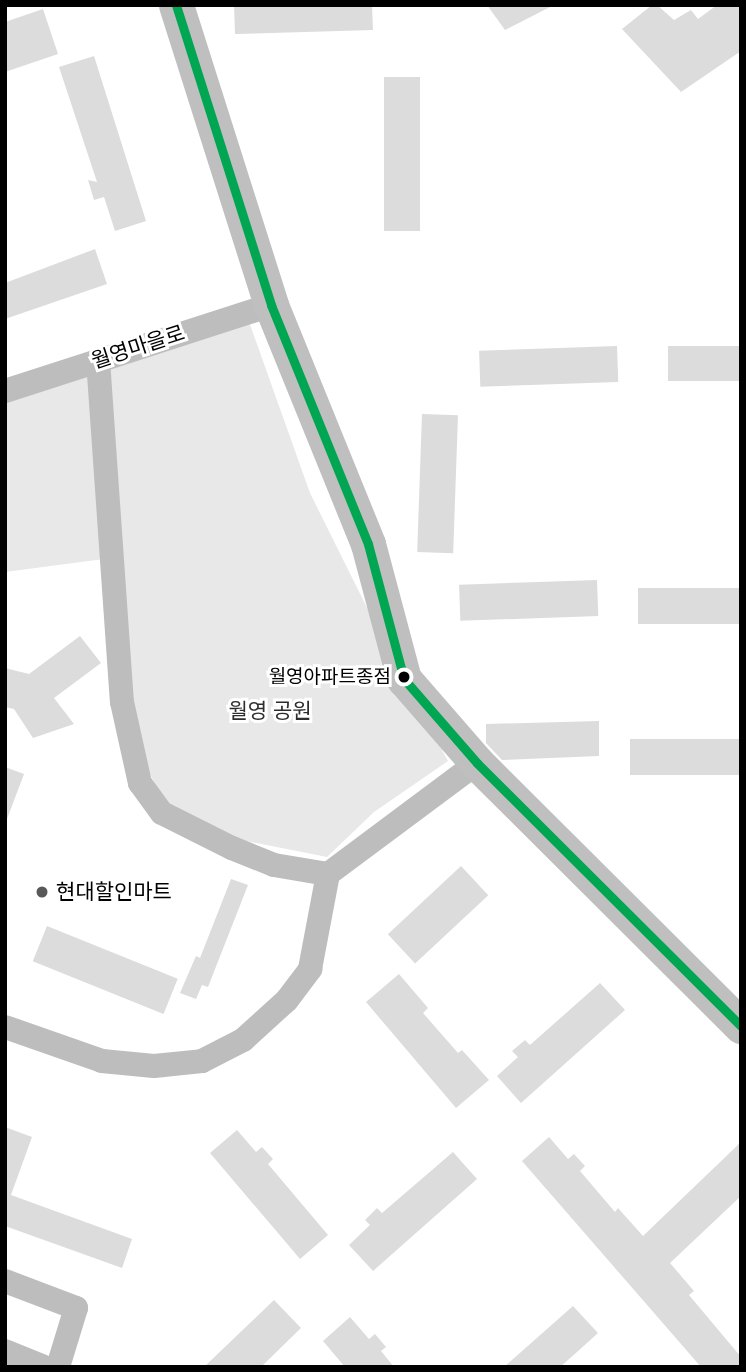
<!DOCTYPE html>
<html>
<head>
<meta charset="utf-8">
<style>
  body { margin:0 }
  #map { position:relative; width:746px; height:1372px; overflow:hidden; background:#fff; font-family:Inter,"Noto Sans KR",sans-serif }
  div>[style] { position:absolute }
  .green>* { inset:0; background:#e8e8e8 }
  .building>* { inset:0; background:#dcdcdc; transform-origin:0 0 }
  .street>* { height:24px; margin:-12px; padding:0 12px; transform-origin:12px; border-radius:12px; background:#bdbdbd }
  .secondary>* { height:35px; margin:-17.5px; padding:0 17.5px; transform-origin:17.5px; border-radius:17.5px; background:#bfbfbf }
  .bus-1>* { height:9px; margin:-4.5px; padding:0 4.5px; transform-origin:4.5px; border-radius:4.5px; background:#00a651 }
  .dots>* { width:19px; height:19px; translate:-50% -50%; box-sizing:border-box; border:4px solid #fff; border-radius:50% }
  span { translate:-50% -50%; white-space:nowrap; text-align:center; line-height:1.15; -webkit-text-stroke:6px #fff; paint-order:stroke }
  .bus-label { font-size:19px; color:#000 }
  .right { translate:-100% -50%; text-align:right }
  .street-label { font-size:21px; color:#000 }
  .park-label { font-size:21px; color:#2d2d2d }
  .poi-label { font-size:21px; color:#000 }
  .left { translate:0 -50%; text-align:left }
  .frame { position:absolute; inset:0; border:7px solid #000; pointer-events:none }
</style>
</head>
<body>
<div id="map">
  <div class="green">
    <i style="clip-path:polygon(248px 319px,310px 493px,388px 650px,448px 761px,374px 812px,327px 857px,226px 837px,168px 808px,143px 761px,112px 566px,108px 369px)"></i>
    <i style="clip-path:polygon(91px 369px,104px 559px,5px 572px,5px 398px)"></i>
  </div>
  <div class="building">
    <i style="clip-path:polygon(234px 5px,372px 5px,373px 30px,235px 34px)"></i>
    <i style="clip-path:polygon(487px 5px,554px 5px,505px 30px)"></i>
    <i style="clip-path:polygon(652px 5px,657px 5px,674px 20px,691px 10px,698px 19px,717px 5px,741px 5px,741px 51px,681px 92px,622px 29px)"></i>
    <i style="clip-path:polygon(43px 9px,58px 54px,5px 72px,5px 22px)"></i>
    <i style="clip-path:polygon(94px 56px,146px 221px,115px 231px,104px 197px,94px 200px,88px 180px,97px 182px,59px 67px)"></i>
    <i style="left:384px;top:77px;width:36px;height:154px"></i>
    <i style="clip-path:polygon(95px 249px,107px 284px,5px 319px,5px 283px)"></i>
    <i style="left:617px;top:346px;width:36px;height:138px;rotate:88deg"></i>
    <i style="left:741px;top:346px;width:35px;height:73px;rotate:90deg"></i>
    <i style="left:422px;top:414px;width:36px;height:138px;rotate:2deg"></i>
    <i style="left:597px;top:580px;width:36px;height:138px;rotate:88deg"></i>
    <i style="left:741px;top:588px;width:36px;height:103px;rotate:90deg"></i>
    <i style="clip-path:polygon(80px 636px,101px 663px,54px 698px,74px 724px,33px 738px,14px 709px,5px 707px,5px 668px,29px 674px)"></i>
    <i style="clip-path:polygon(599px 721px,599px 756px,502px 760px,486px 743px,486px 724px)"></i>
    <i style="left:741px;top:739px;width:36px;height:111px;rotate:90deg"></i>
    <i style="clip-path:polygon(5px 767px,24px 774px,7px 819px,5px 819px)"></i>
    <i style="left:461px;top:866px;width:40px;height:100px;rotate:47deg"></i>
    <i style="clip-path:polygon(231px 879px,248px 885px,208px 987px,202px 985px,196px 999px,180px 993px,196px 956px,200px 958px)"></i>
    <i style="left:47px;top:926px;width:141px;height:38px;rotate:22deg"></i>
    <i style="clip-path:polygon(399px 974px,428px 1008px,423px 1013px,458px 1053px,462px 1050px,489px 1080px,456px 1108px,366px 1002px)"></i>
    <i style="clip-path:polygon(600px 983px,625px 1010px,521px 1103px,497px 1076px,518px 1057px,512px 1051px,525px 1040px,530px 1045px)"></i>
    <i style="clip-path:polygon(5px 1127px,32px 1137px,11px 1195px,132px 1239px,122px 1268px,5px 1226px)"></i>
    <i style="clip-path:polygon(237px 1130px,256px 1152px,262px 1147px,273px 1159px,268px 1164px,328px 1235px,300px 1259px,210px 1153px)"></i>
    <i style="clip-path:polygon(549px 1137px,568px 1159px,574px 1154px,585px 1166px,580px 1171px,615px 1212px,618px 1208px,643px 1236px,741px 1142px,741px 1196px,670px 1263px,694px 1291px,689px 1295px,741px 1357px,741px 1367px,701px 1367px,522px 1161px)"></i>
    <i style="clip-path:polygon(453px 1152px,477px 1179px,373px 1271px,349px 1245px,370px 1225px,365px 1220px,377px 1208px,382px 1213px)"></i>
    <i style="clip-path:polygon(274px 1300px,301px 1328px,261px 1367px,204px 1367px)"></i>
    <i style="clip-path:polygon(573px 1306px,598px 1333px,577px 1352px,560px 1367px,504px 1367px)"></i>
    <i style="clip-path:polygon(350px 1317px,369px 1339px,375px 1334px,386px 1347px,381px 1351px,394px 1367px,345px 1367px,323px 1341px)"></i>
  </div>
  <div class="street">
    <i style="left:98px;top:360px;width:343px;rotate:86deg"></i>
    <i style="left:122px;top:702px;width:83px;rotate:77.5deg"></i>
    <i style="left:140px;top:783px;width:37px;rotate:54deg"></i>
    <i style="left:162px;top:813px;width:78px;rotate:26.6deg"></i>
    <i style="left:232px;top:848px;width:45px;rotate:22deg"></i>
    <i style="left:274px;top:865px;width:55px;rotate:9.5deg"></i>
    <i style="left:5px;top:391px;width:280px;rotate:-17.9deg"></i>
    <i style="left:5px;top:1027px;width:103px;rotate:19.3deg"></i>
    <i style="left:102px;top:1061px;width:52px;rotate:5.5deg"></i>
    <i style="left:154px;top:1066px;width:48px;rotate:-5.9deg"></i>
    <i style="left:202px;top:1061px;width:46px;rotate:-27.1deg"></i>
    <i style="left:243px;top:1040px;width:59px;rotate:-42.3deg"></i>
    <i style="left:287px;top:1000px;width:39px;rotate:-53deg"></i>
    <i style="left:310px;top:969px;width:97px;rotate:-79.3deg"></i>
    <i style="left:328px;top:874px;width:186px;rotate:-36.7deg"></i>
    <i style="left:5px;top:1281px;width:76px;rotate:20.8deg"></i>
    <i style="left:76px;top:1308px;width:62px;rotate:107deg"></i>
    <i style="left:5px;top:1351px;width:42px;rotate:22.3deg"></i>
  </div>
  <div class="secondary">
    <i style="left:176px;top:5px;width:315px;rotate:72.4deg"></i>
    <i style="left:271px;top:305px;width:258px;rotate:67.9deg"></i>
    <i style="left:368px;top:544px;width:140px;rotate:75.1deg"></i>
    <i style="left:404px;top:679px;width:111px;rotate:49deg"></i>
    <i style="left:477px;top:763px;width:373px;rotate:44.9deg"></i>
  </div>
  <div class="bus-1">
    <i style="left:176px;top:5px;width:315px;rotate:72.4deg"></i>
    <i style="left:271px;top:305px;width:258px;rotate:67.9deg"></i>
    <i style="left:368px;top:544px;width:140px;rotate:75.1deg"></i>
    <i style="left:404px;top:679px;width:111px;rotate:49deg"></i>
    <i style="left:477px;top:763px;width:373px;rotate:44.9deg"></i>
  </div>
  <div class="dots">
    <i style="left:404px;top:677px;background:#000"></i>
    <i style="left:42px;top:892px;background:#595959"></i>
  </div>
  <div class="bus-label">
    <span class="right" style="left:391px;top:677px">월영아파트종점</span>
  </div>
  <div class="street-label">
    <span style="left:138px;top:347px;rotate:-18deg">월영마을로</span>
  </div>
  <div class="park-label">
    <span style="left:270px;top:711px">월영 공원</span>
  </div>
  <div class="poi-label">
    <span class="left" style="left:56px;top:892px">현대할인마트</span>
  </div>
  <div class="frame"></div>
</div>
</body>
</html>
